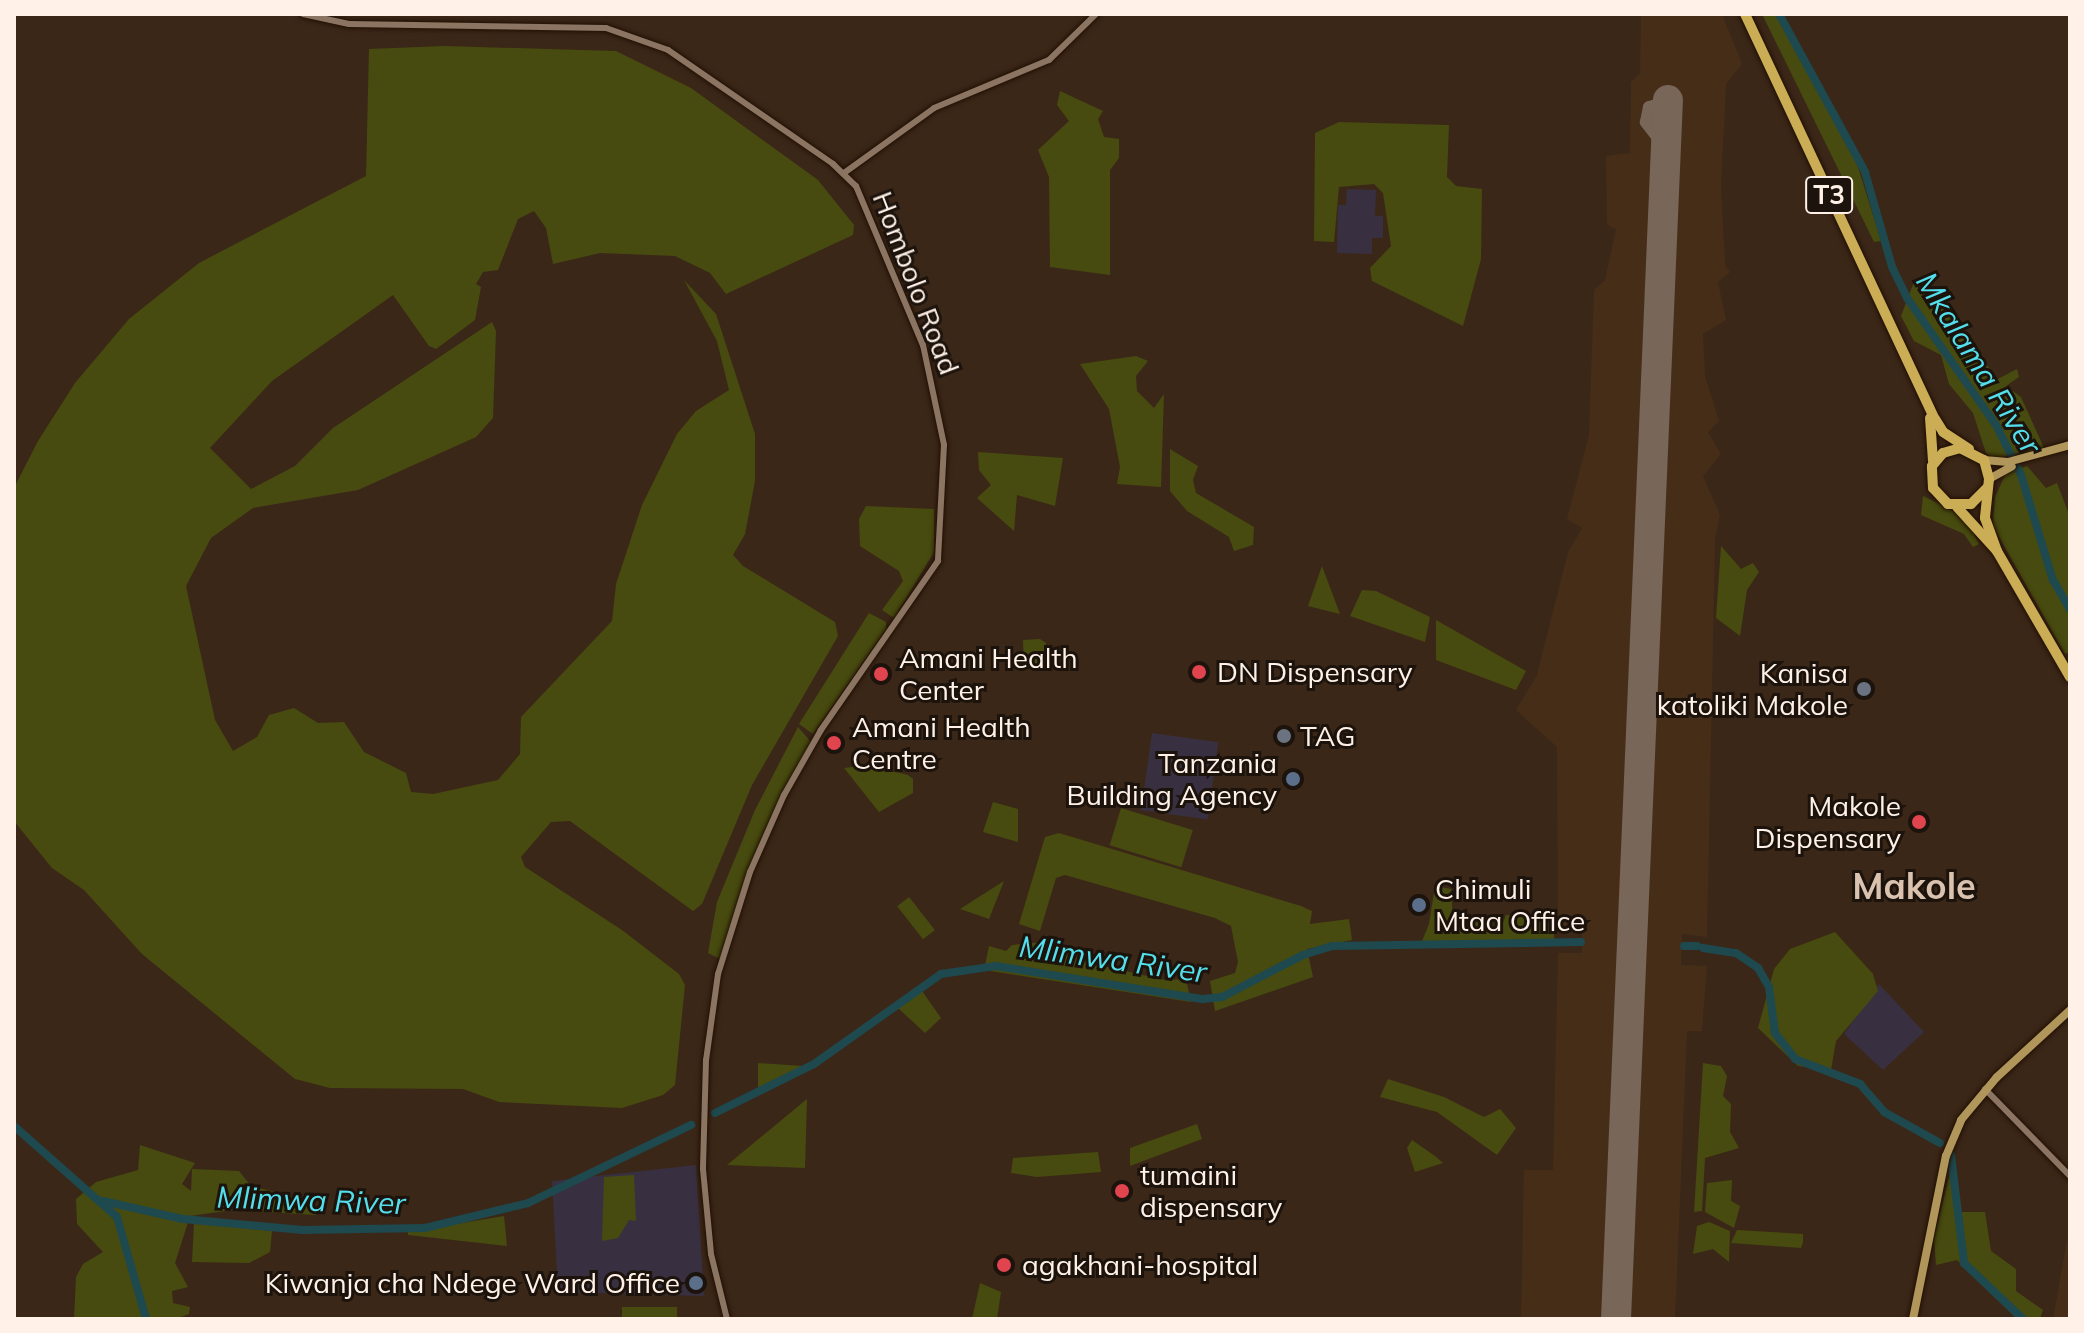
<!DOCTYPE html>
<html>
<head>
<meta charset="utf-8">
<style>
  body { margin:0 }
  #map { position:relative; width:2084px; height:1333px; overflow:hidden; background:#3b2718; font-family:Mulish,sans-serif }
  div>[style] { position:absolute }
  .built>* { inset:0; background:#462d18 }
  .education>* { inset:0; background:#383040; transform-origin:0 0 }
  .green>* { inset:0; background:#474b0f; transform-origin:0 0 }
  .river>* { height:8px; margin:-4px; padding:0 4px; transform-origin:4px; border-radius:4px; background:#1e494e }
  .taxiway>* { height:12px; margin:-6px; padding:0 6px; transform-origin:6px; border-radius:6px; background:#786659 }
  .runway>* { height:30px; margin:-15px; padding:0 15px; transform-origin:15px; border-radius:15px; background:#786659 }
  .roads { filter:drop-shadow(0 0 2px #211003) drop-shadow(0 0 2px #211003) }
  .minor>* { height:6px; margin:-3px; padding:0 3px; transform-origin:3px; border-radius:3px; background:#8b7462 }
  .major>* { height:8px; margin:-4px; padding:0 4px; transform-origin:4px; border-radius:4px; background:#b1965b }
  .highway>* { height:10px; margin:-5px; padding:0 5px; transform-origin:5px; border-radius:5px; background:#cbad56 }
  .dots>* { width:22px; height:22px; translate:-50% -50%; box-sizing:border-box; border:4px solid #1b130c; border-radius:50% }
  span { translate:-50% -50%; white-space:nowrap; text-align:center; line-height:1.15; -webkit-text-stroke:6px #1b130c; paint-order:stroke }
  .shield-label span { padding:2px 6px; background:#1b130c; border:2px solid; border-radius:6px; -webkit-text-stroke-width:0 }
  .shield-label { font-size:26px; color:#fff1e7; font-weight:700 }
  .street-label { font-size:28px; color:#fff1e7 }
  .poi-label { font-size:28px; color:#fff1e7 }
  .left { translate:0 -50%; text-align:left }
  .right { translate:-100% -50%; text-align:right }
  .water-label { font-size:30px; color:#53deec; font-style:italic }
  .district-label { font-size:36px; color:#dbc2af; font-weight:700 }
  .frame { position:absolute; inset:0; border:16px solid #fff1e7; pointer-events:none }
</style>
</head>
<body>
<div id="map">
  <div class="built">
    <i style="clip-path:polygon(1641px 14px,1722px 14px,1742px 64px,1726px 84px,1721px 186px,1725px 265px,1730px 272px,1718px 282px,1726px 320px,1703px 334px,1705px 376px,1719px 421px,1708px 432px,1721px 454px,1703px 476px,1720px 515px,1715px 539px,1707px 937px,1682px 934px,1681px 965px,1707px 966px,1702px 1031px,1687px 1031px,1675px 1319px,1521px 1319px,1524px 1170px,1553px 1170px,1558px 953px,1582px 953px,1582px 933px,1558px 932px,1557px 747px,1516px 710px,1537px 675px,1568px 552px,1582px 528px,1567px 519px,1589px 435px,1594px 290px,1605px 280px,1616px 229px,1607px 225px,1606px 156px,1630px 153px,1631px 82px,1640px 73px)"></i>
    <i style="clip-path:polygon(2070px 1224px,2070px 1319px,2053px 1319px)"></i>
  </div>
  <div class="education">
    <i style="clip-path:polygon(1347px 189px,1376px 190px,1375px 216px,1383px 216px,1383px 238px,1372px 238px,1372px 254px,1337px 253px,1338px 205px,1346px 205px)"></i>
    <i style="left:1152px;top:733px;width:67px;height:78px;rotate:8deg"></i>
    <i style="clip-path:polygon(1879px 984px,1924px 1032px,1883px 1070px,1844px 1034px)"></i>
    <i style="clip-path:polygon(696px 1165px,704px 1296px,558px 1292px,552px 1181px)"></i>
  </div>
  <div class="green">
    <i style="clip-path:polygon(1762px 14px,1775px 14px,1839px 125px,1858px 167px,1881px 241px,1874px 242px)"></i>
    <i style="clip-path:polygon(444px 46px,616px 51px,691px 88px,818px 180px,854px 225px,853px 235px,726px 294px,710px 273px,675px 256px,600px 253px,553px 264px,546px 228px,534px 211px,518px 219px,498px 270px,483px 272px,476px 284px,481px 287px,475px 320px,436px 349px,429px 346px,393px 295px,272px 381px,210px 448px,251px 489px,295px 466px,333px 428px,492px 322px,496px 331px,493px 418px,476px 437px,358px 490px,253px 508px,211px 538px,186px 586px,215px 720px,233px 751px,257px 737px,269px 715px,294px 708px,318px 723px,344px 722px,364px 752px,406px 773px,411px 792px,433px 794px,498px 780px,520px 754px,521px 717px,612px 621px,616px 584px,642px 505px,677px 434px,696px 411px,729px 390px,717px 341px,684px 280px,716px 314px,755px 434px,755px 481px,745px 534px,733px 555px,743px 566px,835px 622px,838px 636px,752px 785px,702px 904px,693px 911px,570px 821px,551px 822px,521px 857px,525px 867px,622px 930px,679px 974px,685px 985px,675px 1085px,663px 1095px,622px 1108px,499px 1102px,463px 1089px,330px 1088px,295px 1079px,142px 954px,84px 890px,52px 868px,14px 821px,14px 488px,38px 441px,75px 383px,129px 319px,199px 263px,366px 176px,369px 49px)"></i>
    <i style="clip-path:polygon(1060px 91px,1103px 111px,1098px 119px,1104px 137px,1119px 139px,1119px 158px,1110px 170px,1110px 275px,1050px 267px,1049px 177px,1038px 150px,1069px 121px,1057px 105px)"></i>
    <i style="clip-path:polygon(1339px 122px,1449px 125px,1447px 177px,1456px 186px,1482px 189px,1481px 259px,1463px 326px,1372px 281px,1370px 268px,1391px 246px,1383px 193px,1374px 184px,1339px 187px,1334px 242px,1314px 241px,1315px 133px)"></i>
    <i style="clip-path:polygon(1914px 282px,1942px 304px,1989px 368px,1988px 384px,2017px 369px,2019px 377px,2006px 386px,2021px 397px,2044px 448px,1992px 459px,1986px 453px,1973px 413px,1949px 384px,1941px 355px,1914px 341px,1901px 316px)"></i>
    <i style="clip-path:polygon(1136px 356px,1148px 361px,1136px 376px,1137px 391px,1154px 408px,1164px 394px,1161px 487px,1117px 484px,1120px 467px,1109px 409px,1080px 364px)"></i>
    <i style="clip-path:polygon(1170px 449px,1198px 466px,1193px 480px,1196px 493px,1254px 527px,1253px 545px,1234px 551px,1229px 537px,1187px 511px,1170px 491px)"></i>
    <i style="clip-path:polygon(978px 452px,1063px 458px,1055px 506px,1017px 495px,1014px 531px,977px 498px,991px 485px,979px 470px)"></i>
    <i style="clip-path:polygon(2027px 466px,2046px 488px,2057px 483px,2070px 517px,2070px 652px,2065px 654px,1993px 526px,1995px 497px,2006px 473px)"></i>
    <i style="clip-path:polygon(1923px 496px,1964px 516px,1979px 544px,1973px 547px,1964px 534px,1921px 515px)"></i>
    <i style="clip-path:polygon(866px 506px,934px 509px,934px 552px,894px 618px,882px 610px,903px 581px,899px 571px,860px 546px,859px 519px)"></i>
    <i style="clip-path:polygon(1721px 546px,1741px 569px,1753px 563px,1759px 572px,1747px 590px,1740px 636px,1716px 618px)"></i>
    <i style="clip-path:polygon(1322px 566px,1340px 614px,1308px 606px)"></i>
    <i style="clip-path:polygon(1362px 590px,1376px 591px,1430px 617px,1425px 642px,1350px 616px)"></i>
    <i style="clip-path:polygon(869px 613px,886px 622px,886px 629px,813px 734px,799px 724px)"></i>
    <i style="clip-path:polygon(1436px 620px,1526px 671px,1516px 690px,1436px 660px)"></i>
    <i style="clip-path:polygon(1040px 639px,1046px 643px,1044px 665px,1024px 669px,1023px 640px)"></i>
    <i style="clip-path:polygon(798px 727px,811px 742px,757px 849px,720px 959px,708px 953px,717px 902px,755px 810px)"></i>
    <i style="clip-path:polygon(867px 765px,908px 775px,913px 779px,913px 793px,879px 812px,844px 768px)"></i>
    <i style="clip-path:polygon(993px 802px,1018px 809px,1018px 842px,983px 832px)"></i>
    <i style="left:1121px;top:808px;width:75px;height:39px;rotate:17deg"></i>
    <i style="clip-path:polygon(1059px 833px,1301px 906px,1312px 911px,1310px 924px,1349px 919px,1352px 940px,1307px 949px,1313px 977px,1215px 1011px,1210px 981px,1235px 973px,1238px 962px,1231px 926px,1215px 918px,1065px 875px,1056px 878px,1040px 931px,1019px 924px,1045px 837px)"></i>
    <i style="clip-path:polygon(1004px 881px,989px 919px,960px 909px)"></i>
    <i style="clip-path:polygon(1435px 886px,1451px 889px,1453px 918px,1486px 918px,1487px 927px,1501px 928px,1506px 915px,1549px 916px,1555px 918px,1554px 939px,1519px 939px,1513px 945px,1420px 946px,1429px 924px)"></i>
    <i style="left:909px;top:897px;width:42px;height:15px;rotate:52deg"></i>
    <i style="clip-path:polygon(1835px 932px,1873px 974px,1878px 991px,1836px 1041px,1831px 1070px,1798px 1066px,1758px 1028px,1774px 969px,1790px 949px)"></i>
    <i style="clip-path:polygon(1043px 942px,1048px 949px,1103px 966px,1165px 980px,1186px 979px,1191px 1002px,984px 970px,989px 946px,1006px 951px,1012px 945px)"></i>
    <i style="clip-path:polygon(920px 988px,941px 1018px,925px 1033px,897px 1007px)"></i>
    <i style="clip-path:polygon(758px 1063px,803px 1066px,758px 1088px)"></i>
    <i style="clip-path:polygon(1703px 1063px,1721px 1066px,1727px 1076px,1723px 1096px,1731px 1104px,1730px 1132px,1739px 1148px,1705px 1158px,1702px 1211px,1694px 1212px)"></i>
    <i style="clip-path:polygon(1388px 1079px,1444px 1097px,1484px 1117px,1500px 1109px,1516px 1128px,1497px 1155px,1437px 1112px,1380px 1097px)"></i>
    <i style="clip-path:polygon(807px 1099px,805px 1168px,727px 1165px)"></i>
    <i style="clip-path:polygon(1197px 1124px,1202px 1139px,1130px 1166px,1130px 1148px)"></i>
    <i style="clip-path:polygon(1412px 1140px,1435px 1156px,1443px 1163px,1415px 1172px,1407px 1148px)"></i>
    <i style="clip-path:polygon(140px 1145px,195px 1163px,182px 1184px,191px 1191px,192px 1169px,239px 1171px,251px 1186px,314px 1202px,316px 1215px,232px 1210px,190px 1216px,175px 1263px,188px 1287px,172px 1291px,173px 1303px,190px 1307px,189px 1314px,176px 1319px,74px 1319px,76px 1277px,83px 1264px,103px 1252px,77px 1224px,76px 1199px,96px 1182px,138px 1170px)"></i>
    <i style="clip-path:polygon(1098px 1152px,1101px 1172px,1037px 1177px,1011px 1173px,1013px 1158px)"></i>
    <i style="clip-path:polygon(1953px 1161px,1958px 1212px,1985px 1212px,1991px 1251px,2016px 1269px,2016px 1291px,2043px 1310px,2040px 1319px,2017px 1319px,1957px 1260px,1936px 1265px,1934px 1239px)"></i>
    <i style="clip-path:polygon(634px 1175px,636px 1221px,629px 1220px,618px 1238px,602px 1241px,604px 1177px)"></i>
    <i style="clip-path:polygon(1732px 1180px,1731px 1201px,1740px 1206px,1734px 1228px,1705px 1212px,1707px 1183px)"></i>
    <i style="clip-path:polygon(504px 1216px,507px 1246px,408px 1235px,408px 1232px)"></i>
    <i style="clip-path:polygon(1709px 1222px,1730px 1231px,1729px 1262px,1713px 1249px,1693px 1254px,1697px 1226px)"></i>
    <i style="clip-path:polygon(194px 1223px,272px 1231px,270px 1252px,249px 1263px,192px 1262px)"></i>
    <i style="clip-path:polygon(1737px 1230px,1803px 1234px,1803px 1242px,1801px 1248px,1731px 1243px)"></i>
    <i style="clip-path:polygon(980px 1283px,1001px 1292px,997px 1319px,972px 1319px)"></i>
    <i style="left:622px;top:1307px;width:55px;height:12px"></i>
  </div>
  <div class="river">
    <i style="left:1779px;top:14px;width:180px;rotate:61.4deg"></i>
    <i style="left:1865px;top:172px;width:99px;rotate:74.1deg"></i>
    <i style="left:1892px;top:267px;width:34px;rotate:64deg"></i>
    <i style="left:1907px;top:298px;width:155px;rotate:55deg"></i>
    <i style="left:1996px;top:425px;width:56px;rotate:63.4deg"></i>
    <i style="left:2021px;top:475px;width:110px;rotate:73.1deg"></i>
    <i style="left:2053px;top:580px;width:34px;rotate:60deg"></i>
    <i style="left:1684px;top:946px;width:13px"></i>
    <i style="left:1703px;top:948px;width:33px;rotate:9deg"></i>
    <i style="left:1736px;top:953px;width:27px;rotate:34deg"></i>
    <i style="left:1758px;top:968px;width:22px;rotate:60deg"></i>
    <i style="left:1769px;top:987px;width:46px;rotate:82.6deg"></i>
    <i style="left:1775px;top:1033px;width:33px;rotate:52deg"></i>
    <i style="left:1795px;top:1059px;width:70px;rotate:21deg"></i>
    <i style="left:1860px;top:1084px;width:37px;rotate:49deg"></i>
    <i style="left:1884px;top:1112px;width:64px;rotate:29deg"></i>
    <i style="left:715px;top:1113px;width:110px;rotate:-26.3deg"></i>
    <i style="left:814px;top:1064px;width:156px;rotate:-35.3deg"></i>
    <i style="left:941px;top:974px;width:56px;rotate:-8.3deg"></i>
    <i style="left:996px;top:966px;width:210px;rotate:9.1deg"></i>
    <i style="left:1203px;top:999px;width:19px;rotate:-6deg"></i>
    <i style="left:1222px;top:997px;width:91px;rotate:-27.4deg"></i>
    <i style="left:1303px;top:955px;width:31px;rotate:-17deg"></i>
    <i style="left:1333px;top:946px;width:248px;rotate:-0.9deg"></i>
    <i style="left:14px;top:1126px;width:137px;rotate:41.5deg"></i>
    <i style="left:117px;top:1217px;width:106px;rotate:74.1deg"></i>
    <i style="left:1951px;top:1155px;width:109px;rotate:83.1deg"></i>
    <i style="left:1964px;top:1263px;width:81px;rotate:43.5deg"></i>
    <i style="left:103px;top:1201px;width:82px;rotate:12.7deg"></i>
    <i style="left:183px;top:1219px;width:120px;rotate:5.3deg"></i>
    <i style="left:302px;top:1230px;width:123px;rotate:-0.9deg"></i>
    <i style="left:425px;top:1228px;width:106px;rotate:-13.6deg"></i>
    <i style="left:528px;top:1203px;width:181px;rotate:-25.6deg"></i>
  </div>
  <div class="taxiway">
    <i style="left:1666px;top:148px;width:33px;rotate:-128deg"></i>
    <i style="left:1646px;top:122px;width:15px;rotate:-79deg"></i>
    <i style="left:1649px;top:107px;width:20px;rotate:-15deg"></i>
  </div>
  <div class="runway">
    <i style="left:1616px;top:1319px;width:1220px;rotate:-87.56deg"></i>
  </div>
  <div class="roads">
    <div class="minor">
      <i style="left:303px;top:14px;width:47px;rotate:12.3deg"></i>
      <i style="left:349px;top:24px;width:257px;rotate:0.9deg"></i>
      <i style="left:606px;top:28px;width:66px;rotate:19.5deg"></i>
      <i style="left:668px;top:50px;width:201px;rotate:34.6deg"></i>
      <i style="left:833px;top:164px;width:32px;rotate:44deg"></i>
      <i style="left:856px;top:186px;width:173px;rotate:67.2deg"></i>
      <i style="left:923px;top:345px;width:102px;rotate:78.1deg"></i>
      <i style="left:944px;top:445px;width:116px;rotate:93deg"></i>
      <i style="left:938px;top:561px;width:206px;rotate:124.7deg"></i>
      <i style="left:821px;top:730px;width:75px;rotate:119.6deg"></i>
      <i style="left:784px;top:795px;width:84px;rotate:113.8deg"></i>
      <i style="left:750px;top:872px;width:107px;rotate:107.4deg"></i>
      <i style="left:718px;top:974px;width:87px;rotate:97.9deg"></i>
      <i style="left:706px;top:1060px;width:109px;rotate:91.6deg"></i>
      <i style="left:703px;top:1169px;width:85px;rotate:84.6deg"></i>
      <i style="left:711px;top:1254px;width:67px;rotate:76.2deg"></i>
      <i style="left:844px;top:173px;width:111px;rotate:-35.8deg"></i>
      <i style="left:934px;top:108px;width:125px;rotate:-22.7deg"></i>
      <i style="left:1049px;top:60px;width:66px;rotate:-44.4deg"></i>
      <i style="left:1985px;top:1089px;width:122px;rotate:45.7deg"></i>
    </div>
    <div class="major">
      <i style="left:1984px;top:460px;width:24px;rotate:5deg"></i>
      <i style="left:2008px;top:462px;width:64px;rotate:-15.3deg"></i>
      <i style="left:1989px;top:479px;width:26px;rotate:-29deg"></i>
      <i style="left:1913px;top:1319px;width:166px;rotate:-78.6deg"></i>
      <i style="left:1946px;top:1156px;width:39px;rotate:-67deg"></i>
      <i style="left:1961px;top:1120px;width:56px;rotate:-50.1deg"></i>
      <i style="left:1997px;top:1077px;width:99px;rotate:-42.5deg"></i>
    </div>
    <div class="highway">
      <i style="left:1745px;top:14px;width:447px;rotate:64.9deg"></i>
      <i style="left:1935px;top:419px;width:15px;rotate:58deg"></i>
      <i style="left:1943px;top:432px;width:31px;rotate:33deg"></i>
      <i style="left:1930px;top:418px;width:43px;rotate:86deg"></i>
      <i style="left:1987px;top:488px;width:23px;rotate:135deg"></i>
      <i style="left:1971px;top:504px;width:23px;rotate:180deg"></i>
      <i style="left:1948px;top:504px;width:22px;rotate:-133deg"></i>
      <i style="left:1933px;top:488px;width:22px;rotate:-93deg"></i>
      <i style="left:1932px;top:466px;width:17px;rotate:-50deg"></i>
      <i style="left:1943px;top:453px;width:18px;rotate:-16deg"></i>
      <i style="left:1960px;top:448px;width:27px;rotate:27deg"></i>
      <i style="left:1984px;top:460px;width:20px;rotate:75deg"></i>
      <i style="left:1989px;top:479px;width:39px;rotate:96deg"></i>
      <i style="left:1985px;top:518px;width:35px;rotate:70deg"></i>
      <i style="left:1957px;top:507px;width:59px;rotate:47.7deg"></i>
      <i style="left:1997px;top:551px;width:146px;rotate:59.9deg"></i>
    </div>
  </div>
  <div class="dots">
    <i style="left:1199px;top:672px;background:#e0444e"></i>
    <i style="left:881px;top:674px;background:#e0444e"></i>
    <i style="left:1864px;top:689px;background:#6b7280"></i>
    <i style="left:1284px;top:736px;background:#6b7280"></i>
    <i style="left:834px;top:743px;background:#e0444e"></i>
    <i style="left:1293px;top:779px;background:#5c6f8a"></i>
    <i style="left:1919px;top:822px;background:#e0444e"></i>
    <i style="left:1419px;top:905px;background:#5c6f8a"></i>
    <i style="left:1122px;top:1191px;background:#e0444e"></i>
    <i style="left:1004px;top:1265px;background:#e0444e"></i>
    <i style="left:696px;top:1283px;background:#5c6f8a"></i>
  </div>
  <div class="shield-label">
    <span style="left:1829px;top:195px">T3</span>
  </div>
  <div class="street-label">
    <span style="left:916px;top:283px;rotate:69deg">Hombolo Road</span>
  </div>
  <div class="poi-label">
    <span class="left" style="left:899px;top:674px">Amani Health<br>Center</span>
    <span class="left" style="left:1217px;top:672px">DN Dispensary</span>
    <span class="right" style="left:1848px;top:689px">Kanisa<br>katoliki Makole</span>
    <span class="left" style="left:852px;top:743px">Amani Health<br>Centre</span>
    <span class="left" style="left:1300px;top:736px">TAG</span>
    <span class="right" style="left:1277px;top:779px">Tanzania<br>Building Agency</span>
    <span class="right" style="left:1901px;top:822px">Makole<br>Dispensary</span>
    <span class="left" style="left:1435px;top:905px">Chimuli<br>Mtaa Office</span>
    <span class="left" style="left:1140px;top:1191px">tumaini<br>dispensary</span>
    <span class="left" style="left:1022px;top:1265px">agakhani-hospital</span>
    <span class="right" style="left:680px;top:1283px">Kiwanja cha Ndege Ward Office</span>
  </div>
  <div class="water-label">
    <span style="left:1979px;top:363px;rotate:58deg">Mkalama River</span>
    <span style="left:1113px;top:959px;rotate:8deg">Mlimwa River</span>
    <span style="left:311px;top:1200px;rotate:2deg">Mlimwa River</span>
  </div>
  <div class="district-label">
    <span style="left:1914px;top:886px">Makole</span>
  </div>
  <div class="frame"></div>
</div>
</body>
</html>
